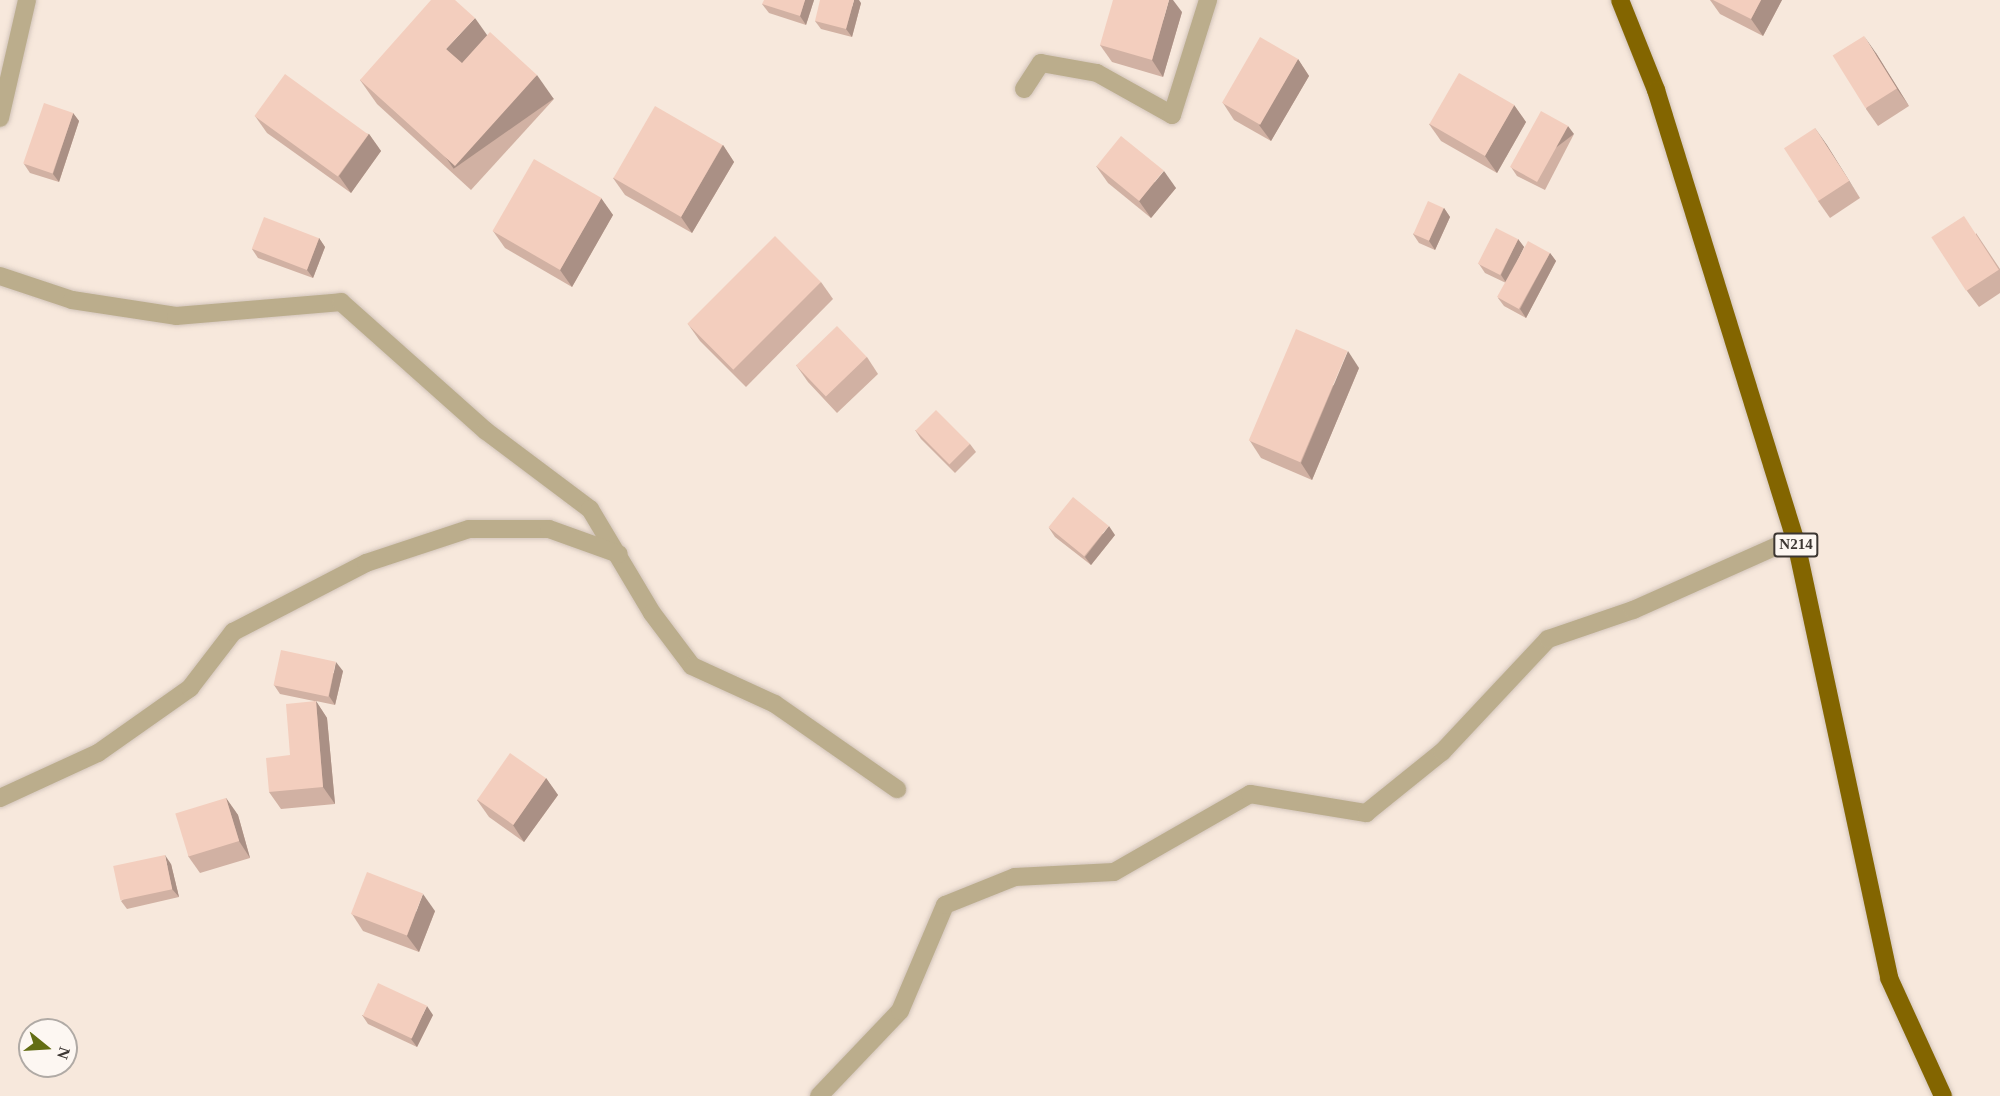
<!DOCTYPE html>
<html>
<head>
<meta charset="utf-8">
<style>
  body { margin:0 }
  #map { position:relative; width:2000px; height:1096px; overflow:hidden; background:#f7e8dc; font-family:Georgia,serif }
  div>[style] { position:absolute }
  .roads { filter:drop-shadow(0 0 2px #d2c4ba) drop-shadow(0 0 2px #d2c4ba) }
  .street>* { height:18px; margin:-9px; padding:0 9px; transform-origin:9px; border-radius:9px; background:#bbad8c }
  .highway>* { height:18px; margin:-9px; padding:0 9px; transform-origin:9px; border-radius:9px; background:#836500 }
  .wall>* { inset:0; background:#d1b1a3 }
  .shaded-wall>* { inset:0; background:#aa9085; transform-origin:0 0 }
  .building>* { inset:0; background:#f3cebe; transform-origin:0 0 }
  span { translate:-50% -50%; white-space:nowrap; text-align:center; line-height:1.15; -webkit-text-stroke:6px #fdf7f2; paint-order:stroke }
  .shield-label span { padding:2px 4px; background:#fdf7f2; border:2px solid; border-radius:4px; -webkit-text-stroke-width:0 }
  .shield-label { font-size:15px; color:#3c3632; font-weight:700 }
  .north { position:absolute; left:18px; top:1018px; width:60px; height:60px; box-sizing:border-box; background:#fdf7f2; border:2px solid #b0aaa5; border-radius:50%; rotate:108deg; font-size:16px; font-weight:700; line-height:24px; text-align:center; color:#3c3632 }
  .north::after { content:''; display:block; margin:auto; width:21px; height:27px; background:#636d14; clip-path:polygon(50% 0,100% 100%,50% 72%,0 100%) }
</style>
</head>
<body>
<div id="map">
  <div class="roads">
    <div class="street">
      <i style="left:1024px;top:89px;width:31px;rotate:-57deg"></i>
      <i style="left:1041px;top:63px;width:57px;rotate:10.1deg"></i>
      <i style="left:1097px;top:73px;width:86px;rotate:29.2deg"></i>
      <i style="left:1172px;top:115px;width:121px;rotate:-72.6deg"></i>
      <i style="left:0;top:118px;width:121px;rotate:-77.1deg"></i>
      <i style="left:0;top:276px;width:76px;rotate:18.4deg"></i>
      <i style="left:72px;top:300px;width:105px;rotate:8.7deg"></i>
      <i style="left:176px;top:316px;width:166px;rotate:-4.8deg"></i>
      <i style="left:341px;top:302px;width:194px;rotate:41.7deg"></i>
      <i style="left:486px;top:431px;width:130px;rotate:36.9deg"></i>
      <i style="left:590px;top:509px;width:121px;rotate:59.2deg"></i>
      <i style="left:652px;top:613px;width:66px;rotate:53deg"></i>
      <i style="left:692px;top:666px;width:91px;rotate:24.6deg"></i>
      <i style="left:775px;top:704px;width:149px;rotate:34.9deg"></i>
      <i style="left:0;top:798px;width:108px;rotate:-24.7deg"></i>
      <i style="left:98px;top:753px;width:113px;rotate:-35.2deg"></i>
      <i style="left:190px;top:688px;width:71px;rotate:-52.5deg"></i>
      <i style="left:233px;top:632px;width:150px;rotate:-27.4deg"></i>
      <i style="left:366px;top:563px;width:108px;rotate:-18.3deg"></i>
      <i style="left:469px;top:529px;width:80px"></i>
      <i style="left:549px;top:529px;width:74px;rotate:19.7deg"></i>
      <i style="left:819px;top:1096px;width:117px;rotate:-46.4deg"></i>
      <i style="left:900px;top:1011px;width:115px;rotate:-67deg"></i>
      <i style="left:945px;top:905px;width:75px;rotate:-21.8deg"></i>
      <i style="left:1015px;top:877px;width:99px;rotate:-2.9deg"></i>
      <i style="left:1114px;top:872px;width:157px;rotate:-29.8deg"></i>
      <i style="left:1250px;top:794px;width:118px;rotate:9.3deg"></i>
      <i style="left:1366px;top:813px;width:97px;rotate:-38.8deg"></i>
      <i style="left:1442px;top:752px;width:155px;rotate:-46.8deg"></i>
      <i style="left:1548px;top:639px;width:90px;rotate:-18.8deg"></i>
      <i style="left:1633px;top:610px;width:177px;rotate:-24deg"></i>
    </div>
    <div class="highway">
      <i style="left:1620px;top:0;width:97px;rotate:68.2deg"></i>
      <i style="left:1656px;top:90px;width:469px;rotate:72.8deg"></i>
      <i style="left:1795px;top:538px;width:450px;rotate:77.9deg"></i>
      <i style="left:1889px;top:978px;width:130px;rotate:65.4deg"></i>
    </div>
  </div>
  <div class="wall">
    <i style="clip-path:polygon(814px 0,806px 25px,769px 13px,762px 4px)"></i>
    <i style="clip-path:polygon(1710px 0,1782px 0,1763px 36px,1720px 14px)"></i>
    <i style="clip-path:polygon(861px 3px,852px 37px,821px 29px,815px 21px)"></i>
    <i style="clip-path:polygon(1182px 12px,1163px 77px,1112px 62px,1100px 45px)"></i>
    <i style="clip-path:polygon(487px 35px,554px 99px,471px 190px,377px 104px,360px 80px)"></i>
    <i style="clip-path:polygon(1876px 53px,1909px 106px,1878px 126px,1866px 109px)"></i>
    <i style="clip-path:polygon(1298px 59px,1309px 76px,1271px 141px,1234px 120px,1223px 103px)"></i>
    <i style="clip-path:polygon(1514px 105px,1526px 122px,1497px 173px,1441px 141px,1429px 124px)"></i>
    <i style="clip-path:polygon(73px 113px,79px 121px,59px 182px,30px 173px,24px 164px)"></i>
    <i style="clip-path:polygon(255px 116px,369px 134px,381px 151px,351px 193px,267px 133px)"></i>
    <i style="clip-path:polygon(1815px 128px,1860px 198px,1830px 218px,1818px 201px)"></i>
    <i style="clip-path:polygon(1574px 134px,1545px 190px,1517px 176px,1511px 167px)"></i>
    <i style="clip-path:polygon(723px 145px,734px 162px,692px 233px,625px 195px,613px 178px)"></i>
    <i style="clip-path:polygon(1096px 166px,1176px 188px,1151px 218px,1108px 183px)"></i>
    <i style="clip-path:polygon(601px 198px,613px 215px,572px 287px,505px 248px,493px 231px)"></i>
    <i style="clip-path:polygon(1444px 208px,1450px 217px,1435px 250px,1419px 243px,1413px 234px)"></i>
    <i style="clip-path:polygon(1976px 233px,2000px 269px,2000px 293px,1979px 307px,1967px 291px)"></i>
    <i style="clip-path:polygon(319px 238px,325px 247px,313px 278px,258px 258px,252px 249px)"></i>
    <i style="clip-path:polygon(1518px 239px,1524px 247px,1517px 261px,1550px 253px,1556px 261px,1526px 318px,1504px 306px,1498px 298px,1506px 283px,1485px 273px,1479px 264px)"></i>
    <i style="clip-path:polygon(821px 282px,833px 299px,746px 387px,700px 341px,688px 324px)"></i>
    <i style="clip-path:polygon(867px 357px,878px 374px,837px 413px,808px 382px,796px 365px)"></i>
    <i style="clip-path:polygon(1359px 368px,1312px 480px,1261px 458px,1250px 441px)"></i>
    <i style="clip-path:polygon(915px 430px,970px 444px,976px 452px,955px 473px,921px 439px)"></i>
    <i style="clip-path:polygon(1049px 528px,1115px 535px,1091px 565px,1055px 537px)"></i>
    <i style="clip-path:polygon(343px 671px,335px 705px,316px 701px,327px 718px,335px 804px,281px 809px,269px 792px,290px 755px,314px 701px,280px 694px,274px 685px)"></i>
    <i style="clip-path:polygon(546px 778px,558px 795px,524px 842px,489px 817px,477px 800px)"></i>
    <i style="clip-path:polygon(226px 798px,238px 815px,250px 858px,200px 873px,188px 856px)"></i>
    <i style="clip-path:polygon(171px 864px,179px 897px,127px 909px,121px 901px)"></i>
    <i style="clip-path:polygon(435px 911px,419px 952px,363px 931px,352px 914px)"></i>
    <i style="clip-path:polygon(362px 1015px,433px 1015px,417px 1047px,368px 1024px)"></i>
  </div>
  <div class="shaded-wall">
    <i style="clip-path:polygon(805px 0,814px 0,806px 25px,800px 16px)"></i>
    <i style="clip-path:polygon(854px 0,859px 0,861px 3px,852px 37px,846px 29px)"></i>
    <i style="clip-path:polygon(1169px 0,1173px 0,1182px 12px,1163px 77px,1152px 60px)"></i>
    <i style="clip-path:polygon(1761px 0,1782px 0,1763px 36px,1751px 19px)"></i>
    <i style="clip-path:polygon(475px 18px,492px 42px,463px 73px,446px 49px)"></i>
    <i style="clip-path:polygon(1864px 36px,1876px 53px,1909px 106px,1897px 89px)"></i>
    <i style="clip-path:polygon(1298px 59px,1309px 76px,1271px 141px,1259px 125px)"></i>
    <i style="left:537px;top:75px;width:29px;height:122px;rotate:55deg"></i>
    <i style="clip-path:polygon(1514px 105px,1526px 122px,1497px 173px,1485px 156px)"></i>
    <i style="clip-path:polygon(73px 113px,79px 121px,59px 182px,53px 174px)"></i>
    <i style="left:1568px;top:126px;width:10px;height:63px;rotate:53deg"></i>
    <i style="clip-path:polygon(1815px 128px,1827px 145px,1860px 198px,1849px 181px)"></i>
    <i style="clip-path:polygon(369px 134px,381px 151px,351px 193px,339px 176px)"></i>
    <i style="clip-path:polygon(723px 145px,734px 162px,692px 233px,681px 217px)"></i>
    <i style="clip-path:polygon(1164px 171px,1176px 188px,1151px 218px,1139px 201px)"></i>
    <i style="clip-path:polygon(601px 198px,613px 215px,572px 287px,560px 270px)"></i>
    <i style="clip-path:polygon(1444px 208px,1450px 217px,1435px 250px,1429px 241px)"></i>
    <i style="clip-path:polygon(319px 238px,325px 247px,313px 278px,307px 270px)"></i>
    <i style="clip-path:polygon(1518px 239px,1524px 247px,1507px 284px,1501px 275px)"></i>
    <i style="clip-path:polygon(1550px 253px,1556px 261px,1526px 318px,1520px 309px)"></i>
    <i style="clip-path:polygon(1348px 351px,1359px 368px,1312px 480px,1301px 463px)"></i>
    <i style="clip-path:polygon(1109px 526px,1115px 535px,1091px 565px,1085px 557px)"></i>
    <i style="clip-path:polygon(336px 662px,343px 671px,335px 705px,329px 696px)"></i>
    <i style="clip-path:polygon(316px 701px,327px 718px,335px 804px,323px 787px)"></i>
    <i style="clip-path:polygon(546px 778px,558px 795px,524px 842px,513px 825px)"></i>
    <i style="clip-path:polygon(226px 798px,238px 815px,250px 858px,239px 841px)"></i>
    <i style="clip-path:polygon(165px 855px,171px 864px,179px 897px,172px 889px)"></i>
    <i style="clip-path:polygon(423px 894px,435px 911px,419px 952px,407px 936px)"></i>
    <i style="clip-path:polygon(427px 1006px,433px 1015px,417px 1047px,411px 1039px)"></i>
  </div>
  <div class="building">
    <i style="clip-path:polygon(431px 0,455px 0,475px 18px,446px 49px,462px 63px,490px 32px,537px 75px,455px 166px,360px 80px)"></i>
    <i style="clip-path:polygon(764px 0,805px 0,800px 16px,762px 4px)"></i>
    <i style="clip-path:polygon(820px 0,854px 0,846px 29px,815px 21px)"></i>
    <i style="clip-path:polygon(1113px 0,1169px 0,1152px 60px,1100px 45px)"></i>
    <i style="clip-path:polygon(1713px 0,1761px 0,1751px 19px)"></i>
    <i style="left:1864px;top:36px;width:62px;height:37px;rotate:58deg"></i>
    <i style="left:1260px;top:37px;width:44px;height:76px;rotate:30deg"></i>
    <i style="left:1459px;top:73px;width:64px;height:59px;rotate:30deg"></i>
    <i style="left:285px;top:74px;width:103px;height:52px;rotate:36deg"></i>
    <i style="left:44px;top:103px;width:31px;height:64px;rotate:19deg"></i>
    <i style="left:655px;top:106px;width:78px;height:83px;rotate:30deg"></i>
    <i style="left:1541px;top:111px;width:31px;height:64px;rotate:29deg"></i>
    <i style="left:1815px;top:128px;width:63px;height:37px;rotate:57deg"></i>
    <i style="left:1121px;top:136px;width:55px;height:39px;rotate:39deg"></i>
    <i style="left:534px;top:159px;width:78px;height:83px;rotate:30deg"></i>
    <i style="left:1428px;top:201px;width:17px;height:36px;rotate:24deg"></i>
    <i style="left:1964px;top:216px;width:64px;height:39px;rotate:57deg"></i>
    <i style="left:264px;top:217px;width:59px;height:34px;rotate:21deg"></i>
    <i style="left:1496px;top:228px;width:25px;height:40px;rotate:27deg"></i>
    <i style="left:775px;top:236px;width:65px;height:124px;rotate:45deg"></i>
    <i style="left:1528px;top:241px;width:25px;height:64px;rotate:29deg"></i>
    <i style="left:837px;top:326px;width:43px;height:57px;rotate:46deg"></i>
    <i style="left:1296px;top:329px;width:56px;height:121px;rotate:23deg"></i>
    <i style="left:936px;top:410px;width:48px;height:29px;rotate:45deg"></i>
    <i style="left:1073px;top:497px;width:46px;height:39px;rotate:39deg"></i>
    <i style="left:281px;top:650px;width:56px;height:36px;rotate:12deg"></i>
    <i style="clip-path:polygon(316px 701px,323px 787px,269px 792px,266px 758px,290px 755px,286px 704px)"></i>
    <i style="left:510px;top:753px;width:44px;height:57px;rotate:35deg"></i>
    <i style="left:226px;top:798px;width:45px;height:53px;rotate:73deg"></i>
    <i style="left:165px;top:855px;width:35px;height:53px;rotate:78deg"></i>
    <i style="left:367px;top:872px;width:60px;height:45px;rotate:21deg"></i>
    <i style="left:378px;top:983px;width:54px;height:36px;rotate:25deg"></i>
  </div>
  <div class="shield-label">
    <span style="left:1796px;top:545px">N214</span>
  </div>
  <div class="north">N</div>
</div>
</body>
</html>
